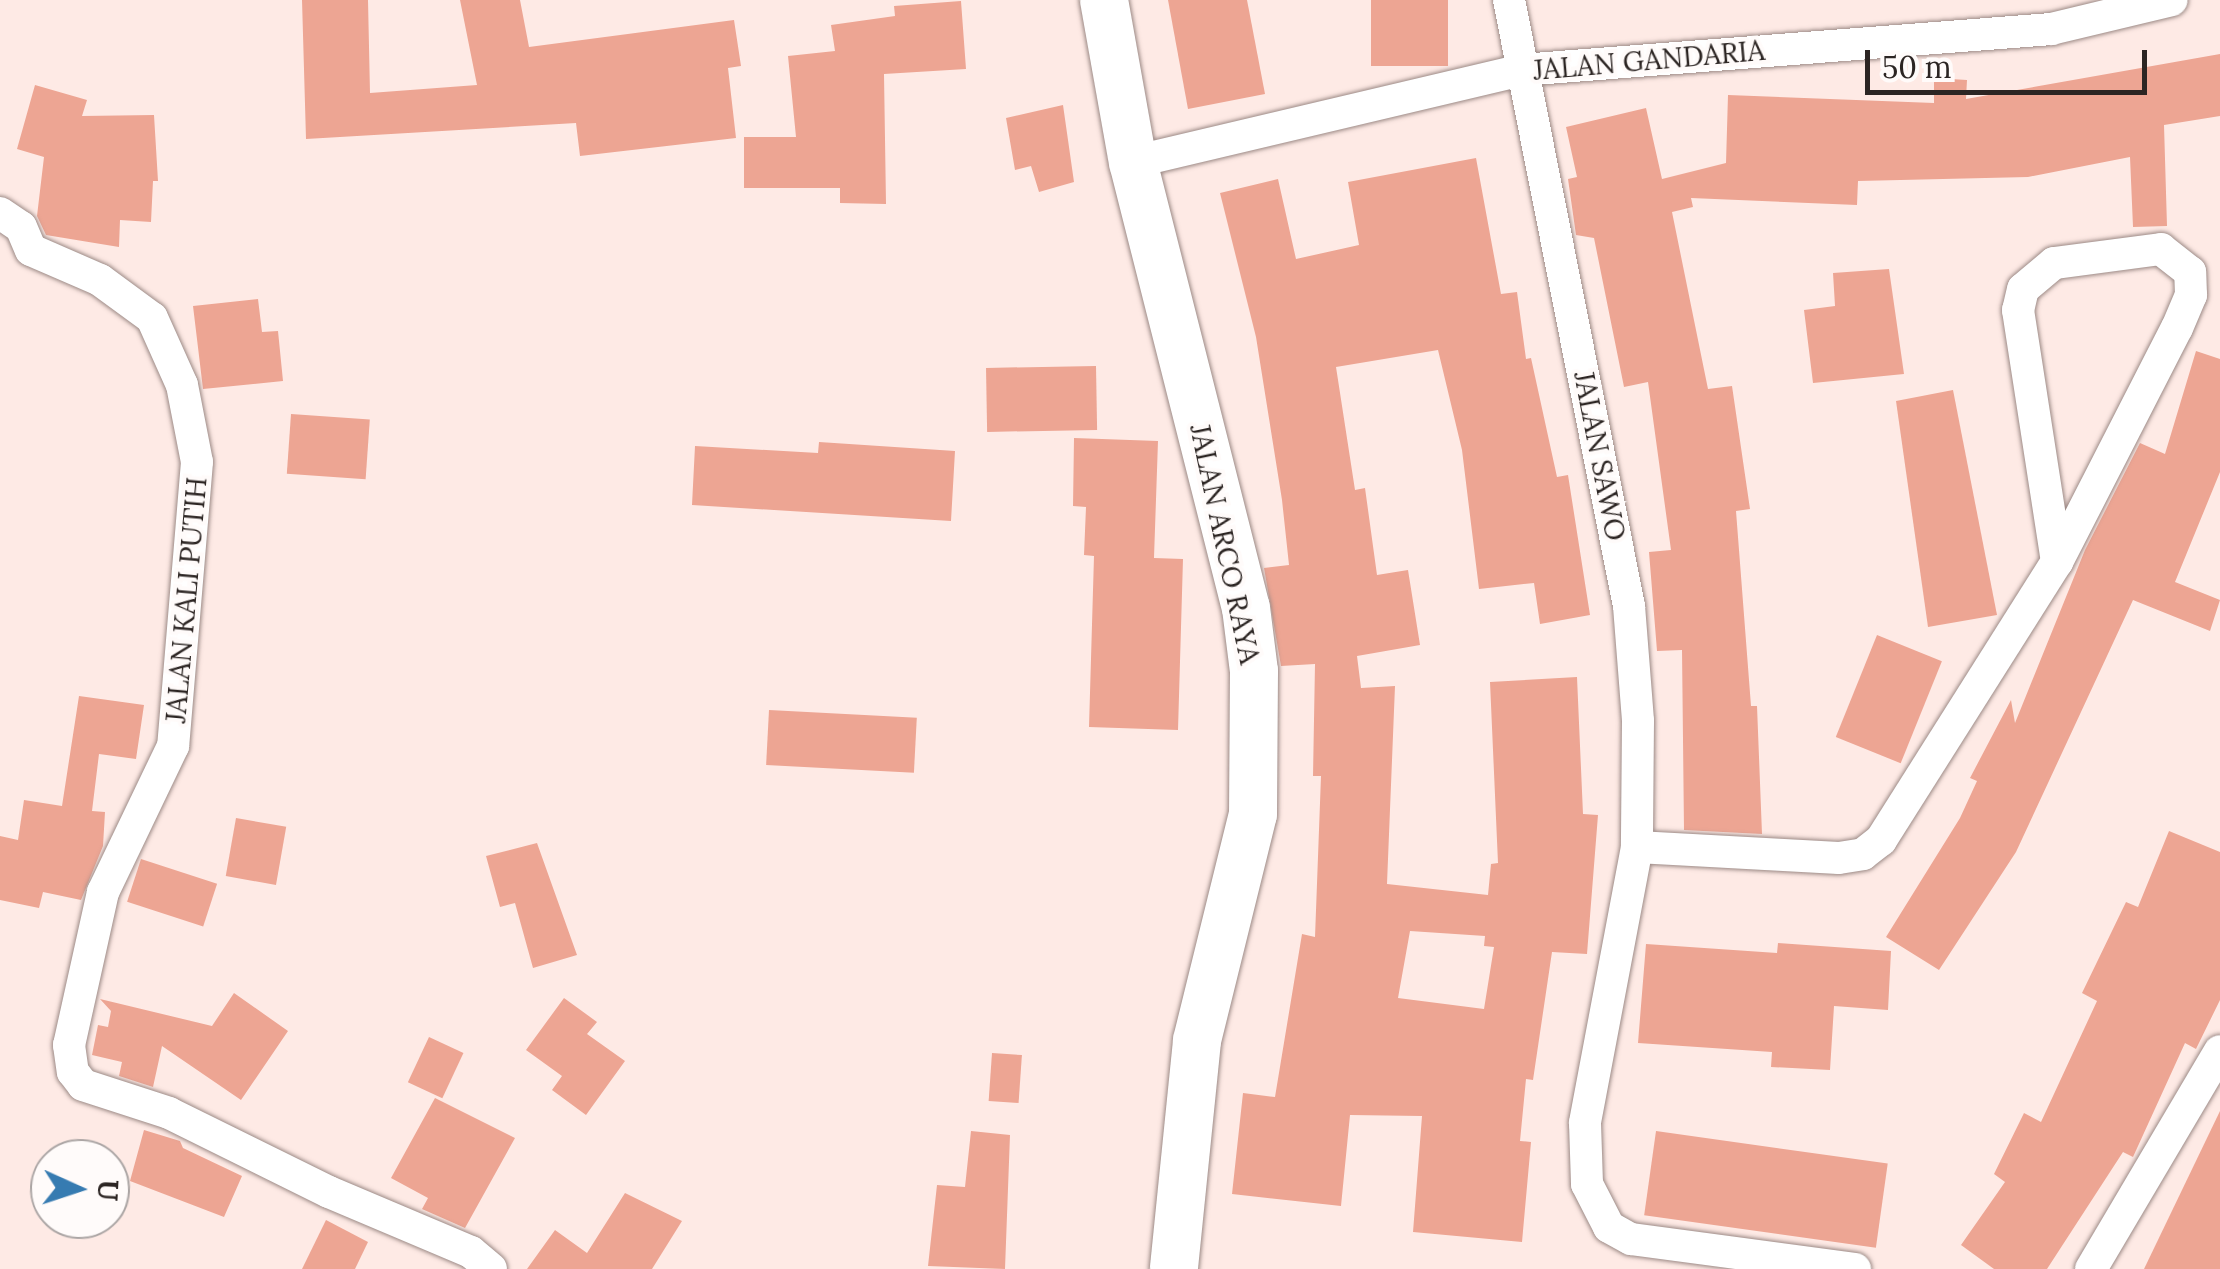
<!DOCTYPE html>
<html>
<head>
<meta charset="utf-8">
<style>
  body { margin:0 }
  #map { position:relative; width:2220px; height:1269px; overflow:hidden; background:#feeae5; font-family:Lora,serif }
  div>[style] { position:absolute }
  .building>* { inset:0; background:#eda593; transform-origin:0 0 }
  .roads { filter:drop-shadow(0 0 2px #9c8a86) drop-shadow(0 0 2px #9c8a86) }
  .street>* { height:32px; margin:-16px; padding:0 16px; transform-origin:16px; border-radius:16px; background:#fff }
  .secondary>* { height:48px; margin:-24px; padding:0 24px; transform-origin:24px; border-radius:24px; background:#fff }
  span { translate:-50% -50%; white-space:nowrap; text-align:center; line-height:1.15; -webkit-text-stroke:8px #fffbfa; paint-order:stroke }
  .street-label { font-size:28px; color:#2c2523 }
  .north { position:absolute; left:30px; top:1139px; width:100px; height:100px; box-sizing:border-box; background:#fffbfa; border:2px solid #aba5a4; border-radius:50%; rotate:93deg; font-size:28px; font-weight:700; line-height:40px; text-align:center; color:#2c2523 }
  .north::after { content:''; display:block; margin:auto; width:35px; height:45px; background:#367bb1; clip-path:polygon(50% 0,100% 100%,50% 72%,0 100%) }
  .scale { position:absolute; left:1865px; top:50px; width:282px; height:45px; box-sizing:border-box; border:5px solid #2c2523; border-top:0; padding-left:12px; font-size:30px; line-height:35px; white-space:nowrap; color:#2c2523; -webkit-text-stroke:8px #fffbfa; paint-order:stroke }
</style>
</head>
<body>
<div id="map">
  <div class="building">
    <i style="clip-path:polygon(302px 0,368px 0,370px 93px,477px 85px,460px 0,520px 0,529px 47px,734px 20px,741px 66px,728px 68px,736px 138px,580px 156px,576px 123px,306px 139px)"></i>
    <i style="clip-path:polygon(1168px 0,1247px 0,1265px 94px,1188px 109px)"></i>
    <i style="left:1371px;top:0;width:77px;height:66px"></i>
    <i style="clip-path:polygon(961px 1px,966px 69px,884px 74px,886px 204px,840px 203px,840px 188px,744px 188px,744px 137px,796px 137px,788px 56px,835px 51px,831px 25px,895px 16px,894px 6px)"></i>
    <i style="clip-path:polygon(2220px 54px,2220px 116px,2164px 125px,2167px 226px,2133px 227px,2130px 157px,2028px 177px,1858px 181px,1857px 205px,1691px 198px,1693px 207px,1672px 212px,1708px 389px,1732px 386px,1750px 509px,1736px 511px,1751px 706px,1757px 706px,1762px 834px,1684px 830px,1682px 650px,1657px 651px,1649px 552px,1671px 550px,1648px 382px,1624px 387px,1594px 238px,1576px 235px,1568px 179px,1577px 177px,1566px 127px,1646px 108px,1662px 179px,1726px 163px,1728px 95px,1934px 103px,1934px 78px,1967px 80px,1966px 99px)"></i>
    <i style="clip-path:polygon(35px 85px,87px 100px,82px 116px,154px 115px,158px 181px,153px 181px,151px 222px,120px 220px,119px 247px,46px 235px,37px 216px,44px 157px,17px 149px)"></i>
    <i style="clip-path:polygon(1063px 105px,1074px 182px,1039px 192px,1031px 166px,1015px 170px,1006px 118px)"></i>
    <i style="clip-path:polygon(evenodd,1476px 158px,1501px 294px,1517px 292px,1526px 359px,1531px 358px,1557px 477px,1568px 475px,1590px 615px,1540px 624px,1534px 583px,1479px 589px,1462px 450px,1438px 350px,1336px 367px,1355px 490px,1365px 488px,1377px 575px,1408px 570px,1420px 645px,1357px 656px,1361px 688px,1395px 686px,1387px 884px,1488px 895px,1491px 864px,1498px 863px,1490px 682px,1577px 677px,1583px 814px,1598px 815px,1587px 954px,1552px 952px,1533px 1080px,1526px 1079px,1520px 1141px,1531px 1142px,1522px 1242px,1413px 1232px,1422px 1116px,1350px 1115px,1341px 1206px,1232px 1194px,1243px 1093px,1275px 1097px,1302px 934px,1315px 937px,1321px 776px,1313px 776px,1315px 664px,1281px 666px,1264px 568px,1289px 565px,1282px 500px,1256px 337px,1220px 193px,1278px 179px,1296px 259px,1359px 245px,1348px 182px,1476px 158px,1410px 931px,1485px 936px,1484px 946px,1494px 947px,1484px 1009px,1398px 998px,1410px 931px)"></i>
    <i style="clip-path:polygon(1889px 269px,1904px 374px,1813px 383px,1804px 310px,1835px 306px,1833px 273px)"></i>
    <i style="clip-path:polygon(258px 299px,262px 332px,278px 331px,283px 381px,203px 389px,193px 306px)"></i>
    <i style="clip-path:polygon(2196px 351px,2220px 359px,2220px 472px,2175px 582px,2220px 600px,2210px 631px,2133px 600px,2016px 852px,1939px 970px,1886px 937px,1960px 818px,1977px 781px,1970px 778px,2011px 700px,2015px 723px,2085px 550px,2140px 443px,2165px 454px)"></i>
    <i style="left:1096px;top:366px;width:64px;height:110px;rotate:89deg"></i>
    <i style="clip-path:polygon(1953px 390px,1997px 615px,1928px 627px,1896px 401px)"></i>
    <i style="left:291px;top:414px;width:79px;height:60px;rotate:4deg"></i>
    <i style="clip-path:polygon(1074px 438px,1158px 441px,1154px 558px,1183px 559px,1178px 730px,1089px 727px,1094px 556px,1084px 555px,1086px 507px,1073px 506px)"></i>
    <i style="clip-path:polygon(819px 442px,955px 451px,951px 521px,692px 505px,695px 446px,818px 453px)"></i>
    <i style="left:1877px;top:635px;width:70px;height:110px;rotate:22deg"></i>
    <i style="clip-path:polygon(79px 696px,144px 705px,136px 759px,99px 754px,92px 811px,105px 812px,103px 846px,81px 900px,43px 892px,39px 908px,0 900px,0 836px,18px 840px,24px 800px,62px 806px)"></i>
    <i style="left:769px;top:710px;width:148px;height:55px;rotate:3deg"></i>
    <i style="left:236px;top:818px;width:51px;height:59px;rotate:10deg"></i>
    <i style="clip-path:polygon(2169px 831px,2220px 852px,2220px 1000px,2196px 1049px,2185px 1043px,2133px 1157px,2123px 1152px,2047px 1269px,1994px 1269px,1961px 1245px,2005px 1182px,1994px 1174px,2024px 1113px,2041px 1122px,2097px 1001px,2082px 993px,2126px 902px,2138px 907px)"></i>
    <i style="clip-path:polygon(537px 843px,577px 955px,533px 968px,515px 903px,500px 907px,486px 856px)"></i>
    <i style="left:141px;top:859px;width:80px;height:45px;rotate:18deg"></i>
    <i style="clip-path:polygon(1778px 943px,1891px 951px,1888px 1010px,1834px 1006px,1830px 1070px,1771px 1067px,1772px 1052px,1638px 1043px,1646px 944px,1777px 953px)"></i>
    <i style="clip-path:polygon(234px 993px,288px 1031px,241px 1100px,162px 1046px,153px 1087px,119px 1076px,122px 1062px,92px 1055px,98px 1025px,108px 1027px,111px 1011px,100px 999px,212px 1026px)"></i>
    <i style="clip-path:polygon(564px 998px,597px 1022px,587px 1034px,625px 1061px,586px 1115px,552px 1090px,562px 1076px,526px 1050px)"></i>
    <i style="left:429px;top:1037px;width:38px;height:50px;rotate:25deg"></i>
    <i style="left:992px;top:1053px;width:30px;height:48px;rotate:4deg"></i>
    <i style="clip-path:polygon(435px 1098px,515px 1138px,465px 1228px,422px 1209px,428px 1198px,391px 1178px)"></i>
    <i style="clip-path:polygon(2220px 1111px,2220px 1269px,2144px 1269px)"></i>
    <i style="clip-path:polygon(144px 1130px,180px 1141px,183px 1148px,242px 1176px,224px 1217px,130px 1181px)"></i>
    <i style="clip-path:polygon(971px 1131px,1010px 1135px,1005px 1269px,928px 1266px,937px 1185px,965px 1187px)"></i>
    <i style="left:1656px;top:1131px;width:234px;height:85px;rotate:8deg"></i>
    <i style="clip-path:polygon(625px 1193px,682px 1221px,652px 1269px,527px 1269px,555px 1230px,587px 1253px)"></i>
    <i style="clip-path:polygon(326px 1220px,368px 1242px,355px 1269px,302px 1269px)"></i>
  </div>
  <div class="roads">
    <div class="street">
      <i style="left:1509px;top:0;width:618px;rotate:78.8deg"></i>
      <i style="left:1629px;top:606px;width:115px;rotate:85.5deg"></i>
      <i style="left:1638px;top:721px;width:126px;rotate:90.5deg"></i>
      <i style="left:1637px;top:847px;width:281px;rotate:100.7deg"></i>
      <i style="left:1585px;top:1123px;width:61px;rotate:88.1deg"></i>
      <i style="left:1587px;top:1184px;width:48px;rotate:62.9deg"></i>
      <i style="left:1609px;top:1227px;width:25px;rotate:29deg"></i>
      <i style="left:1631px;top:1239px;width:226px;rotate:7.6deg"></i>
      <i style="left:1133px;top:162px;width:399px;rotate:-13.3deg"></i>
      <i style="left:1521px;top:70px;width:532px;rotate:-4.42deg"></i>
      <i style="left:2051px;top:29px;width:124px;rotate:-13.5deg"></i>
      <i style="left:0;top:213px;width:25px;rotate:34deg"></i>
      <i style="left:21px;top:227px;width:25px;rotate:67deg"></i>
      <i style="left:31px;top:250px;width:75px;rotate:23.5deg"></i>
      <i style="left:100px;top:280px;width:64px;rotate:36.2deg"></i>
      <i style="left:152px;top:318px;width:73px;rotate:65.9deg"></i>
      <i style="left:182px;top:385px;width:78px;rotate:79deg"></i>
      <i style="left:197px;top:462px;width:285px;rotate:94.8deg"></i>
      <i style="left:173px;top:746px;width:162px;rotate:115.6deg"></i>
      <i style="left:103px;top:892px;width:157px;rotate:102.5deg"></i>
      <i style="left:69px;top:1045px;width:27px;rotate:82deg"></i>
      <i style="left:73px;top:1072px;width:16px;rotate:52deg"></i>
      <i style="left:83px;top:1085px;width:90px;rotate:18deg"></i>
      <i style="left:169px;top:1113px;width:178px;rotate:26.3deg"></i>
      <i style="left:329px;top:1192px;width:154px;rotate:22.9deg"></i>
      <i style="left:471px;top:1252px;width:26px;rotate:40deg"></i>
      <i style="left:1637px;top:847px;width:202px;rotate:3.1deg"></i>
      <i style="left:1839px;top:858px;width:24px;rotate:-9deg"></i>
      <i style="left:1863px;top:854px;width:23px;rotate:-38deg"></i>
      <i style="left:1881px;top:840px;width:329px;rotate:-57.7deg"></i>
      <i style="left:2057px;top:562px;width:263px;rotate:-62.9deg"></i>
      <i style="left:2177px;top:328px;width:36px;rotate:-67deg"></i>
      <i style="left:2191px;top:295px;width:23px;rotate:-92deg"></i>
      <i style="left:2190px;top:272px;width:37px;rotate:-142deg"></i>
      <i style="left:2161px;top:249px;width:108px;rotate:172.5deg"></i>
      <i style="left:2054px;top:263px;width:40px;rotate:140deg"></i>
      <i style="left:2023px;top:289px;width:22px;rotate:103deg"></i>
      <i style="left:2018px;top:310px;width:255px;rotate:81.2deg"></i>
      <i style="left:2091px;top:1269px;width:253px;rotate:-59.4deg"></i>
    </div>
    <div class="secondary">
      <i style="left:1104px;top:0;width:165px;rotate:79.9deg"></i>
      <i style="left:1133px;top:162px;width:460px;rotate:75.8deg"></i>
      <i style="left:1246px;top:608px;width:64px;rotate:82.8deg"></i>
      <i style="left:1254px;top:671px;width:143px;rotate:90.4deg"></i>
      <i style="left:1253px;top:814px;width:234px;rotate:103.9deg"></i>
      <i style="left:1197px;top:1041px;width:229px;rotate:95.8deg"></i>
    </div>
  </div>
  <div class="street-label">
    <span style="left:1649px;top:60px;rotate:-5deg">JALAN GANDARIA</span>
    <span style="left:1600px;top:456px;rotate:79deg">JALAN SAWO</span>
    <span style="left:1225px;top:544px;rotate:78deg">JALAN ARCO RAYA</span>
    <span style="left:186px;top:600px;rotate:-85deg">JALAN KALI PUTIH</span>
  </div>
  <div class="north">U</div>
  <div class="scale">50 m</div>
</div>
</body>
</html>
